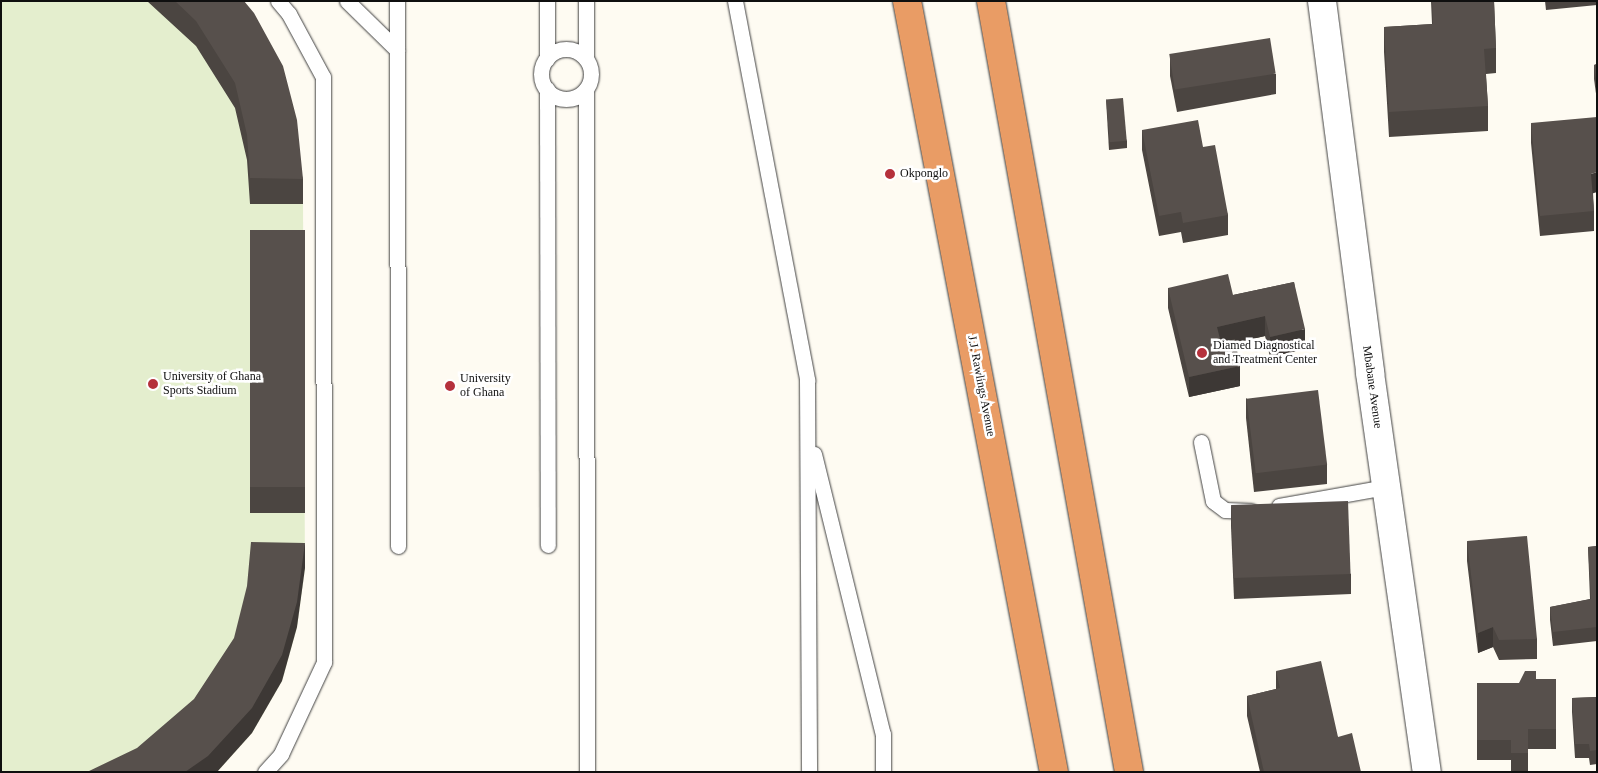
<!DOCTYPE html>
<html>
<head>
<meta charset="utf-8">
<style>
  body { margin:0 }
  #map { position:relative; width:1598px; height:773px; overflow:hidden; background:#fefbf2; font-family:Georgia,serif }
  div>[style] { position:absolute }
  .pitch>* { inset:0; background:#e4eece }
  .roads { filter:drop-shadow(0 0 1px #424242) drop-shadow(0 0 1px #424242) }
  .lane>* { height:15px; margin:-7.5px; padding:0 7.5px; transform-origin:7.5px; border-radius:7.5px; background:#fff }
  .lane>.ring { margin:-7.5px; padding:0; box-sizing:content-box; background:none; border:15px solid #fff; border-radius:50% }
  .street>* { height:28px; margin:-14px; padding:0 14px; transform-origin:14px; border-radius:14px; background:#fff }
  .highway>* { height:28px; margin:-14px; padding:0 14px; transform-origin:14px; border-radius:14px; background:#e99c65 }
  .wall>* { inset:0; background:#4b4541; transform-origin:0 0 }
  .shaded-wall>* { inset:0; background:#3d3835 }
  .building>* { inset:0; background:#57504c; transform-origin:0 0 }
  .dots>* { width:14px; height:14px; translate:-50% -50%; box-sizing:border-box; border:2px solid #fff; border-radius:50% }
  span { translate:-50% -50%; white-space:nowrap; text-align:center; line-height:1.15; -webkit-text-stroke:5px #fff; paint-order:stroke }
  .poi-label { font-size:12px; color:#0f0f0f }
  .left { translate:0 -50%; text-align:left }
  .street-label { font-size:12px; color:#0f0f0f }
  .frame { position:absolute; inset:0; border:2px solid #0f0f0f; pointer-events:none }
</style>
</head>
<body>
<div id="map">
  <div class="pitch">
    <i style="clip-path:polygon(1px 1px,222px 1px,303px 204px,305px 568px,297px 627px,282px 681px,252px 733px,217px 772px,1px 772px)"></i>
  </div>
  <div class="roads">
    <div class="lane">
      <i style="left:347px;top:1px;width:70px;rotate:44.4deg"></i>
      <i style="left:397px;top:1px;width:545px;rotate:89.89deg"></i>
      <i style="left:547px;top:1px;width:58px;rotate:90deg"></i>
      <i style="left:586px;top:1px;width:58px;rotate:90deg"></i>
      <i style="left:735px;top:1px;width:386px;rotate:79.2deg"></i>
      <i style="left:807px;top:380px;width:392px;rotate:89.7deg"></i>
      <i class="ring" style="left:541px;top:49px;width:35px;height:35px"></i>
      <i style="left:547px;top:89px;width:456px;rotate:89.9deg"></i>
      <i style="left:586px;top:89px;width:683px;rotate:89.92deg"></i>
      <i style="left:1201px;top:442px;width:60px;rotate:78.5deg"></i>
      <i style="left:1213px;top:501px;width:15px;rotate:37deg"></i>
      <i style="left:1225px;top:510px;width:26px;rotate:2deg"></i>
      <i style="left:814px;top:454px;width:288px;rotate:76.2deg"></i>
      <i style="left:883px;top:734px;width:38px;rotate:90deg"></i>
      <i style="left:1279px;top:506px;width:109px;rotate:-10.1deg"></i>
      <i style="left:265px;top:772px;width:24px;rotate:-48deg"></i>
      <i style="left:281px;top:754px;width:102px;rotate:-64.9deg"></i>
      <i style="left:324px;top:662px;width:585px;rotate:-90.1deg"></i>
      <i style="left:323px;top:77px;width:72px;rotate:-118.4deg"></i>
      <i style="left:289px;top:14px;width:17px;rotate:-130deg"></i>
    </div>
    <div class="street">
      <i style="left:1322px;top:1px;width:375px;rotate:82.6deg"></i>
      <i style="left:1370px;top:373px;width:403px;rotate:81.9deg"></i>
    </div>
    <div class="highway">
      <i style="left:907px;top:1px;width:785px;rotate:79.21deg"></i>
      <i style="left:991px;top:1px;width:783px;rotate:79.85deg"></i>
    </div>
  </div>
  <div class="wall">
    <i style="clip-path:polygon(147px 1px,244px 1px,303px 179px,303px 204px,250px 204px,247px 160px,235px 108px,196px 46px)"></i>
    <i style="clip-path:polygon(1431px 1px,1494px 1px,1496px 48px,1496px 73px,1486px 74px,1488px 106px,1488px 131px,1389px 137px,1384px 52px,1384px 27px,1432px 24px)"></i>
    <i style="clip-path:polygon(1545px 1px,1597px 1px,1597px 5px,1546px 10px)"></i>
    <i style="clip-path:polygon(1170px 56px,1276px 74px,1276px 94px,1177px 112px,1170px 76px)"></i>
    <i style="clip-path:polygon(1597px 64px,1597px 101px,1594px 79px,1594px 65px)"></i>
    <i style="clip-path:polygon(1106px 99px,1127px 141px,1127px 148px,1109px 150px)"></i>
    <i style="clip-path:polygon(1531px 123px,1593px 193px,1594px 211px,1594px 231px,1540px 236px,1531px 143px)"></i>
    <i style="clip-path:polygon(1142px 130px,1203px 147px,1228px 215px,1228px 235px,1183px 243px,1181px 232px,1159px 236px,1142px 150px)"></i>
    <i style="left:250px;top:230px;width:55px;height:283px"></i>
    <i style="clip-path:polygon(1294px 282px,1305px 349px,1270px 357px,1265px 336px,1235px 343px,1240px 386px,1189px 397px,1168px 308px,1168px 288px,1233px 295px)"></i>
    <i style="clip-path:polygon(1246px 398px,1327px 464px,1327px 484px,1254px 492px,1246px 418px)"></i>
    <i style="clip-path:polygon(1231px 506px,1351px 574px,1351px 594px,1234px 599px,1231px 526px)"></i>
    <i style="clip-path:polygon(1467px 541px,1537px 639px,1537px 659px,1499px 660px,1493px 647px,1478px 653px,1467px 561px)"></i>
    <i style="clip-path:polygon(1597px 546px,1597px 641px,1553px 646px,1550px 620px,1550px 607px,1590px 599px,1588px 547px)"></i>
    <i style="clip-path:polygon(1276px 671px,1338px 737px,1361px 772px,1260px 772px,1247px 716px,1247px 696px,1276px 689px)"></i>
    <i style="clip-path:polygon(1556px 679px,1556px 749px,1528px 749px,1528px 772px,1511px 772px,1511px 760px,1477px 760px,1477px 683px,1519px 683px)"></i>
    <i style="clip-path:polygon(1597px 697px,1597px 764px,1590px 765px,1589px 758px,1575px 758px,1572px 712px,1572px 698px)"></i>
  </div>
  <div class="shaded-wall">
    <i style="clip-path:polygon(1597px 172px,1597px 192px,1591px 194px,1591px 174px)"></i>
    <i style="clip-path:polygon(1265px 316px,1265px 336px,1217px 347px,1217px 327px)"></i>
    <i style="clip-path:polygon(1305px 329px,1305px 349px,1270px 357px,1270px 337px)"></i>
    <i style="clip-path:polygon(1240px 366px,1240px 386px,1189px 397px,1189px 377px)"></i>
    <i style="clip-path:polygon(305px 543px,305px 568px,297px 627px,282px 681px,252px 733px,217px 772px,185px 772px)"></i>
    <i style="clip-path:polygon(1493px 627px,1493px 647px,1478px 653px,1478px 633px)"></i>
  </div>
  <div class="building">
    <i style="clip-path:polygon(175px 1px,244px 1px,254px 13px,283px 66px,297px 120px,303px 179px,250px 178px,247px 135px,235px 83px,196px 21px)"></i>
    <i style="clip-path:polygon(1432px 1px,1494px 1px,1496px 48px,1484px 49px,1488px 106px,1389px 112px,1384px 27px,1433px 24px)"></i>
    <i style="left:1270px;top:38px;width:36px;height:102px;rotate:81deg"></i>
    <i style="clip-path:polygon(1597px 64px,1597px 87px,1594px 65px)"></i>
    <i style="left:1123px;top:98px;width:43px;height:17px;rotate:85deg"></i>
    <i style="clip-path:polygon(1597px 117px,1597px 172px,1591px 174px,1594px 211px,1540px 216px,1531px 123px)"></i>
    <i style="clip-path:polygon(1198px 120px,1203px 147px,1215px 145px,1228px 215px,1183px 223px,1181px 212px,1159px 216px,1142px 130px)"></i>
    <i style="left:250px;top:230px;width:55px;height:257px"></i>
    <i style="clip-path:polygon(1228px 274px,1233px 295px,1294px 282px,1305px 329px,1270px 337px,1265px 316px,1217px 327px,1221px 343px,1235px 339px,1240px 366px,1189px 377px,1168px 288px)"></i>
    <i style="left:1318px;top:390px;width:75px;height:72px;rotate:83deg"></i>
    <i style="left:1348px;top:501px;width:73px;height:117px;rotate:88deg"></i>
    <i style="clip-path:polygon(1527px 536px,1537px 639px,1499px 640px,1493px 627px,1478px 633px,1467px 541px)"></i>
    <i style="clip-path:polygon(251px 542px,305px 543px,297px 602px,282px 655px,252px 708px,208px 756px,185px 772px,87px 772px,137px 748px,194px 699px,234px 638px,247px 586px)"></i>
    <i style="clip-path:polygon(1597px 546px,1597px 627px,1553px 632px,1550px 607px,1591px 599px,1588px 547px)"></i>
    <i style="clip-path:polygon(1321px 661px,1338px 737px,1352px 733px,1361px 772px,1264px 772px,1247px 696px,1280px 688px,1276px 671px)"></i>
    <i style="clip-path:polygon(1525px 671px,1536px 671px,1536px 679px,1556px 679px,1556px 729px,1528px 729px,1528px 753px,1511px 753px,1511px 740px,1477px 740px,1477px 683px,1519px 683px)"></i>
    <i style="clip-path:polygon(1597px 697px,1597px 750px,1590px 751px,1589px 744px,1575px 744px,1572px 698px)"></i>
  </div>
  <div class="dots">
    <i style="left:890px;top:174px;background:#b5313c"></i>
    <i style="left:1202px;top:353px;background:#b5313c"></i>
    <i style="left:153px;top:384px;background:#b5313c"></i>
    <i style="left:450px;top:386px;background:#b5313c"></i>
  </div>
  <div class="poi-label">
    <span class="left" style="left:900px;top:174px">Okponglo</span>
    <span class="left" style="left:1213px;top:353px">Diamed Diagnostical<br>and Treatment Center</span>
    <span class="left" style="left:163px;top:384px">University of Ghana<br>Sports Stadium</span>
    <span class="left" style="left:460px;top:386px">University<br>of Ghana</span>
  </div>
  <div class="street-label">
    <span style="left:981px;top:386px;rotate:79deg">J.J. Rawlings Avenue</span>
    <span style="left:1372px;top:387px;rotate:82deg">Mbabane Avenue</span>
  </div>
  <div class="frame"></div>
</div>
</body>
</html>
